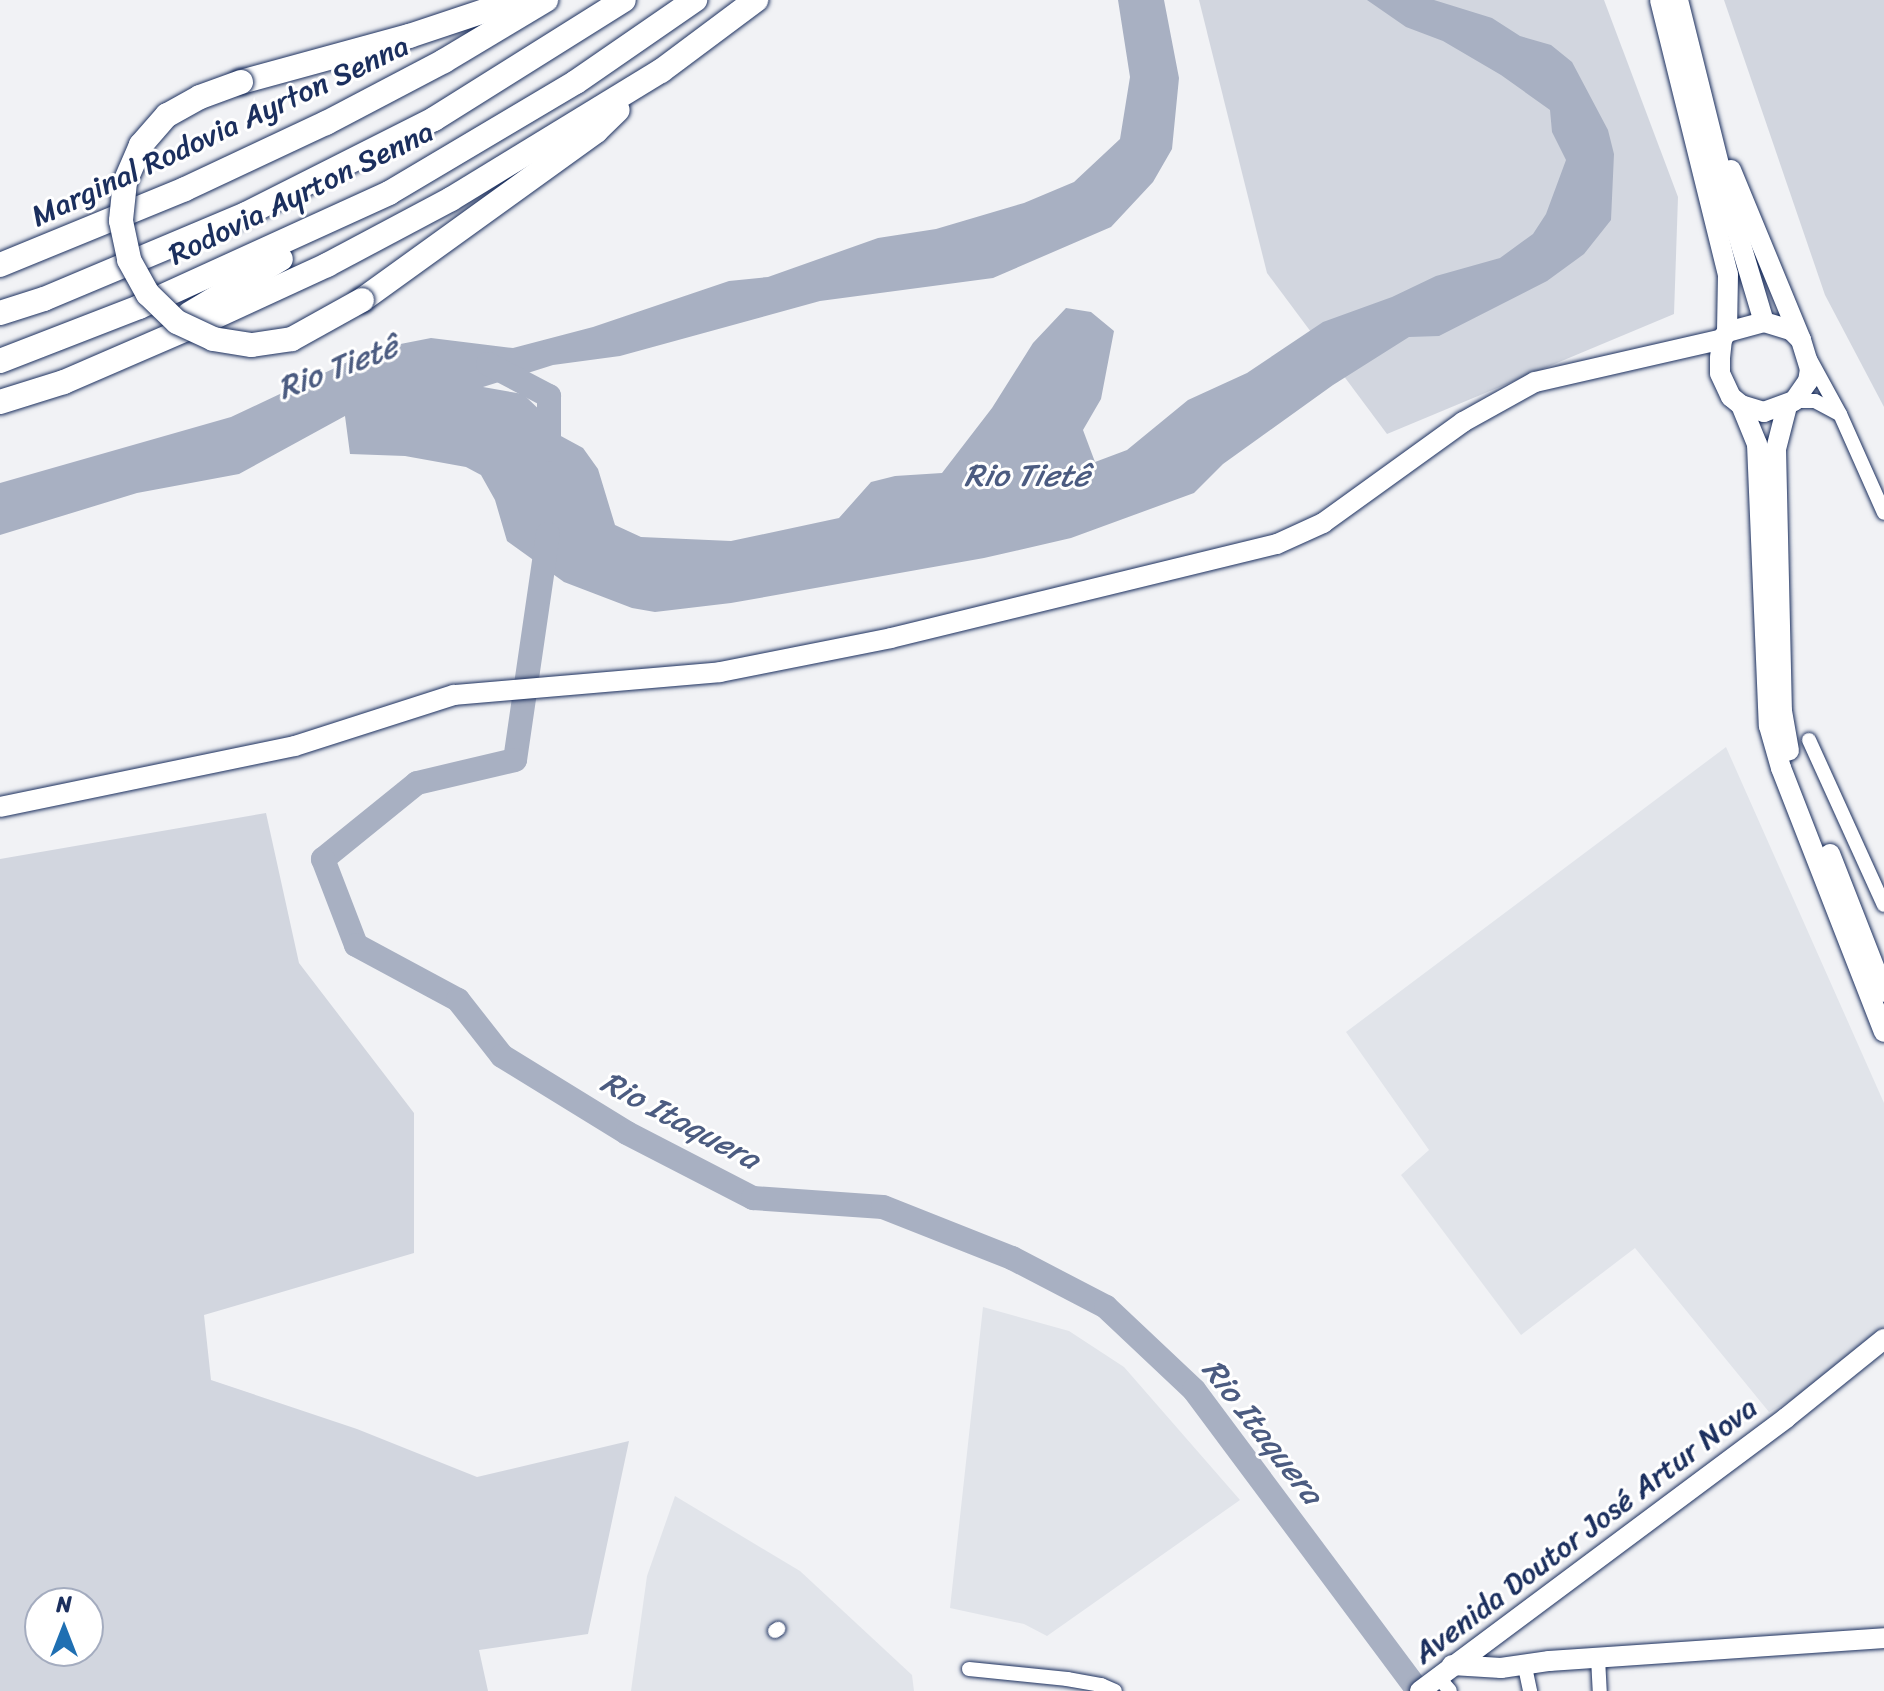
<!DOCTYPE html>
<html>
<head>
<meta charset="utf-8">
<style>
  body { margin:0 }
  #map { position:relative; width:1884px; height:1691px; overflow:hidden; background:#f1f2f5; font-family:Sriracha,sans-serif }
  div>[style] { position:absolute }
  .built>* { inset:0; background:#e1e4ea }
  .green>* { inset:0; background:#d2d6df }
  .water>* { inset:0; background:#a8b0c2 }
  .river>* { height:24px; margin:-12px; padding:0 12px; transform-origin:12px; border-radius:12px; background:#a8b0c2 }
  .roads { filter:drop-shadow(0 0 2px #1b2f5e) drop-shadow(0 0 2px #1b2f5e) }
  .street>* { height:14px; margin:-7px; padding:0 7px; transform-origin:7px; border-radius:7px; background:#fff }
  .secondary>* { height:20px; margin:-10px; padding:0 10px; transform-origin:10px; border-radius:10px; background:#fff }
  .highway>* { height:24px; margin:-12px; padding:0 12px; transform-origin:12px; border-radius:12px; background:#fff }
  .bridges { filter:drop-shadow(0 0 2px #1b2f5e) drop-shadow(0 0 2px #1b2f5e) }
  .highway-bridge>* { height:24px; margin:-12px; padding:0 12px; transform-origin:12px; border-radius:12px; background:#fff }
  span { translate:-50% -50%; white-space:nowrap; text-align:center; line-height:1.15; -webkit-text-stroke:6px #fff; paint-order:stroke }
  .street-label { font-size:30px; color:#1b2f5e }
  .water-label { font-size:32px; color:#4c5c81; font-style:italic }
  .north { position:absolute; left:24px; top:1587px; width:80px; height:80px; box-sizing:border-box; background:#fff; border:2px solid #a4acbf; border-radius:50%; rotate:0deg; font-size:22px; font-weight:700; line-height:32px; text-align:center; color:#1b2f5e }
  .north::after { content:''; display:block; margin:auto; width:28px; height:36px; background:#1f6fb2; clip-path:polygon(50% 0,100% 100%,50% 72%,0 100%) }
</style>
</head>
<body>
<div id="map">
  <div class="built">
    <i style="clip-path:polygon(1726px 747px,1884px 1103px,1884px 1327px,1836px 1376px,1769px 1412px,1635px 1248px,1521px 1335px,1401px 1175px,1429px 1150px,1346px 1032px)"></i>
    <i style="clip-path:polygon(983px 1307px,1069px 1331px,1124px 1367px,1240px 1500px,1047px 1636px,1024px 1624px,950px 1608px)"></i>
    <i style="clip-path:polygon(675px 1496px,800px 1571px,912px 1675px,914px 1691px,631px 1691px,647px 1576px)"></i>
  </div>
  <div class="green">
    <i style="clip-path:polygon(1199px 0,1604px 0,1678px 197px,1674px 314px,1387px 434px,1267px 273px)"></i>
    <i style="clip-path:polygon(1724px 0,1884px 0,1884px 407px,1825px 295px)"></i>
    <i style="clip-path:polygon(evenodd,266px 813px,299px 963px,414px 1113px,414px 1253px,204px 1315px,211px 1380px,357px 1429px,477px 1477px,629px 1441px,588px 1634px,479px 1650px,488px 1691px,0 1691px,0 859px,266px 813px,40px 1603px,88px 1603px,88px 1651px,40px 1651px,40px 1603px)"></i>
  </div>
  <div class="water">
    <i style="clip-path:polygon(1118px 0,1164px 0,1179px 78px,1172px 149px,1153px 182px,1111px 227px,993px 278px,820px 301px,620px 356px,553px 365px,483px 387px,523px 394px,548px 418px,559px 435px,583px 448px,598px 469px,615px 525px,641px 537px,731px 541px,839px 518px,871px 482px,895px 476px,942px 473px,992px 408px,1033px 343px,1066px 308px,1091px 312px,1114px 331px,1101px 399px,1083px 430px,1095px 462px,1127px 450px,1188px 400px,1247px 373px,1323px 322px,1392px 297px,1436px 276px,1500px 258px,1533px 234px,1546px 214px,1566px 160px,1552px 132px,1550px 110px,1501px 75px,1443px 41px,1406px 27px,1367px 0,1434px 0,1492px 18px,1520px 36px,1551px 45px,1572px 62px,1608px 130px,1614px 154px,1611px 220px,1584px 254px,1547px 281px,1439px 336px,1409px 337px,1333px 385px,1223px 464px,1194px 493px,1071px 538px,984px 558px,731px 603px,655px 612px,632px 608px,564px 582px,507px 541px,495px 500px,481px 475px,466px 467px,405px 456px,350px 454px,345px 416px,239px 474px,137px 493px,0 535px,0 483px,231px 417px,375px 349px,431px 338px,513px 348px,593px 327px,729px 281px,768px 277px,878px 238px,936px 229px,1024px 203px,1074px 182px,1120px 139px,1130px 77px)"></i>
  </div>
  <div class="river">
    <i style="left:488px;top:364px;width:69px;rotate:27.7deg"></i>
    <i style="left:549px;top:396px;width:54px;rotate:90deg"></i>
    <i style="left:548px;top:534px;width:228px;rotate:98.3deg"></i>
    <i style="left:515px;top:760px;width:101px;rotate:166.8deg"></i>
    <i style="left:417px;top:783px;width:121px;rotate:141deg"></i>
    <i style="left:323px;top:859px;width:92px;rotate:69deg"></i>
    <i style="left:356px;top:945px;width:116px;rotate:28.3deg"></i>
    <i style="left:458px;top:1000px;width:71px;rotate:51.8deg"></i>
    <i style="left:502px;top:1056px;width:147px;rotate:31.6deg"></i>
    <i style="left:627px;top:1133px;width:142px;rotate:27.3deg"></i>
    <i style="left:753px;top:1198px;width:130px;rotate:4deg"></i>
    <i style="left:883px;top:1207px;width:139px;rotate:21.6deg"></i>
    <i style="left:1012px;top:1258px;width:106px;rotate:27.5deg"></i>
    <i style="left:1106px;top:1307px;width:121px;rotate:43.3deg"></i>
    <i style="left:1194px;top:1390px;width:375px;rotate:53.3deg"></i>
  </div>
  <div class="roads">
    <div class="street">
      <i style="left:1810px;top:359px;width:63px;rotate:61.4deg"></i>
      <i style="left:1840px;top:414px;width:108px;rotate:66deg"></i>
      <i style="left:1794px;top:401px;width:21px"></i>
      <i style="left:1815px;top:401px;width:26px;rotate:28deg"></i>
      <i style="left:1809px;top:740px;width:181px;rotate:65.6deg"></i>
      <i style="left:775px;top:1631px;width:4px;rotate:-34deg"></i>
      <i style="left:1598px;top:1658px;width:33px;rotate:87deg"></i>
      <i style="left:1525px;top:1667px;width:25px;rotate:78deg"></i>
      <i style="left:969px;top:1669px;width:99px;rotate:5.8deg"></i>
      <i style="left:1067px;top:1679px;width:35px;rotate:10deg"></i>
      <i style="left:1101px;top:1685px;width:15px;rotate:23deg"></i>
      <i style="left:1438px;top:1677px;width:18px;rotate:49deg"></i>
    </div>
    <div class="secondary">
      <i style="left:1660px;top:0;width:282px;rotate:76.1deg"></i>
      <i style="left:1728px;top:274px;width:58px;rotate:91deg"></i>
      <i style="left:1678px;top:0;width:214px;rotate:76deg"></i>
      <i style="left:1730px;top:208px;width:119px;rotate:73.4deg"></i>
      <i style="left:1731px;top:170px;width:184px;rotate:67.6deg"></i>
      <i style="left:1764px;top:322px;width:28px;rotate:17deg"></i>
      <i style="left:1791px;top:330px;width:14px;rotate:45deg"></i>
      <i style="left:1801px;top:340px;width:30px;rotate:73deg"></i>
      <i style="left:1810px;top:369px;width:12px;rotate:99deg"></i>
      <i style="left:1808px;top:381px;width:24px;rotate:125deg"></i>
      <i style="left:1794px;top:401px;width:32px;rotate:160deg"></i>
      <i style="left:1764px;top:412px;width:24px;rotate:-163deg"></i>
      <i style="left:1741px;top:405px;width:13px;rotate:-141deg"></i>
      <i style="left:1731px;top:397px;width:26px;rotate:-115deg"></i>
      <i style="left:1720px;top:373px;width:15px;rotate:-90deg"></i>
      <i style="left:1720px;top:358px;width:19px;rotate:-84deg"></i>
      <i style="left:1722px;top:339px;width:9px;rotate:-54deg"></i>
      <i style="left:1727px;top:332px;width:38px;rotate:-15deg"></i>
      <i style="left:1741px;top:405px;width:42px;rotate:67.7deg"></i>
      <i style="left:1757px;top:444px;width:282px;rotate:87.6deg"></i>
      <i style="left:1769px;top:726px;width:44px;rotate:74.1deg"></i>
      <i style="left:1781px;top:768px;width:283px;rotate:68.7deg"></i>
      <i style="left:1787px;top:406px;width:44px;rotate:104.3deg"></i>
      <i style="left:1776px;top:449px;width:262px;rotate:88.7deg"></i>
      <i style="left:1782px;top:711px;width:40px;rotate:80deg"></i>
      <i style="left:0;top:807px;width:301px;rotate:-11.7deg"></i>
      <i style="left:295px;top:746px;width:167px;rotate:-17.8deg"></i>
      <i style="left:454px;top:695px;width:267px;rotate:-4.9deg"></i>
      <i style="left:720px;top:672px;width:174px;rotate:-11.2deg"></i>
      <i style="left:891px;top:638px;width:397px;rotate:-13.7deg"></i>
      <i style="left:1277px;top:544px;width:51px;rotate:-24.5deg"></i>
      <i style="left:1323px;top:523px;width:173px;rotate:-35.8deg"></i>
      <i style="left:1463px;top:422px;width:82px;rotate:-29.1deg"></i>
      <i style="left:1535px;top:382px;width:192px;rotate:-12.9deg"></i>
      <i style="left:1830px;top:854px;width:148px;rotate:68.6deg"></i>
      <i style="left:1452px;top:1665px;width:49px;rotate:3.5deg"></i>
      <i style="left:1501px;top:1668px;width:49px;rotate:-8.3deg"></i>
      <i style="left:1549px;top:1661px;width:336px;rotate:-3.9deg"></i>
      <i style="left:1420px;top:1691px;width:457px;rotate:-36.7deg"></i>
      <i style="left:1786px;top:1418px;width:126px;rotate:-38.9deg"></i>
    </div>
    <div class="highway">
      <i style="left:241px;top:82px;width:174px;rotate:-15.3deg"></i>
      <i style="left:409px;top:36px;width:114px;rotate:-18.4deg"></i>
      <i style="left:0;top:265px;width:200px;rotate:-22.3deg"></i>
      <i style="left:185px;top:189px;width:156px;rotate:-25.1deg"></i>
      <i style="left:326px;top:123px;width:133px;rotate:-27.7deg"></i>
      <i style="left:444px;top:61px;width:119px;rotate:-30.9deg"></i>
      <i style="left:362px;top:300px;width:289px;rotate:-35.8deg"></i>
      <i style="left:596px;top:131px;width:30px;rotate:-44deg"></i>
      <i style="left:0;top:313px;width:46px;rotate:-17.7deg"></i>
      <i style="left:44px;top:299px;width:219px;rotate:-22.8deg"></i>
      <i style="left:246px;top:214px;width:211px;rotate:-26.8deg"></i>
      <i style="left:434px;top:119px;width:224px;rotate:-32.1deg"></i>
      <i style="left:189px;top:314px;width:107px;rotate:-30.9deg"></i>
      <i style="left:0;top:361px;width:149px;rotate:-21.2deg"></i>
      <i style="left:139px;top:307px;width:275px;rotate:-24.5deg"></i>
      <i style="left:389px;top:193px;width:217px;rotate:-30.7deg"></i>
      <i style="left:576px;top:82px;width:145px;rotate:-34.6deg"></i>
      <i style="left:0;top:402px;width:67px;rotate:-17.4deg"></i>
      <i style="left:64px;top:382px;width:161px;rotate:-23.4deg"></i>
      <i style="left:212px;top:318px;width:127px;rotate:-24.7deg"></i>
      <i style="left:327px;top:265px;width:140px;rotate:-28deg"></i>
      <i style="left:451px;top:199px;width:246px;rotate:-31.4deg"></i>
      <i style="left:661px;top:71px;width:119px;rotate:-36.8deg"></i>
    </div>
  </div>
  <div class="bridges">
    <div class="highway-bridge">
      <i style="left:241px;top:82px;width:44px;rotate:159.9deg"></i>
      <i style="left:200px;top:97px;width:38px;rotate:151deg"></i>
      <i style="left:167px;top:115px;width:40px;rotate:131deg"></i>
      <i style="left:141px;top:145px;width:40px;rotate:113.4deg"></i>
      <i style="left:125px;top:182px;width:39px;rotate:96deg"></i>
      <i style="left:121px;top:221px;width:40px;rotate:78deg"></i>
      <i style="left:129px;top:260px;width:39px;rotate:61deg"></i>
      <i style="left:148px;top:294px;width:40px;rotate:44deg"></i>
      <i style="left:177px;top:322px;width:40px;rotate:25deg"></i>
      <i style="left:213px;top:339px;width:39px;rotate:9deg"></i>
      <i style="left:252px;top:345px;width:40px;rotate:-8.5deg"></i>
      <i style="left:292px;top:339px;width:80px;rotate:-29.1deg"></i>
    </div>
  </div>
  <div class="street-label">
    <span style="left:220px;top:131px;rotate:-25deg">Marginal Rodovia Ayrton Senna</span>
    <span style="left:301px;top:193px;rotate:-26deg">Rodovia Ayrton Senna</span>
    <span style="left:1585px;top:1530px;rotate:-37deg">Avenida Doutor José Artur Nova</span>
  </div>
  <div class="water-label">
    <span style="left:338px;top:368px;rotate:-21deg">Rio Tietê</span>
    <span style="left:1027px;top:476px">Rio Tietê</span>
    <span style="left:680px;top:1121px;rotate:28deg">Rio Itaquera</span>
    <span style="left:1262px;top:1432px;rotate:52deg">Rio Itaquera</span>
  </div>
  <div class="north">N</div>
</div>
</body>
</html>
